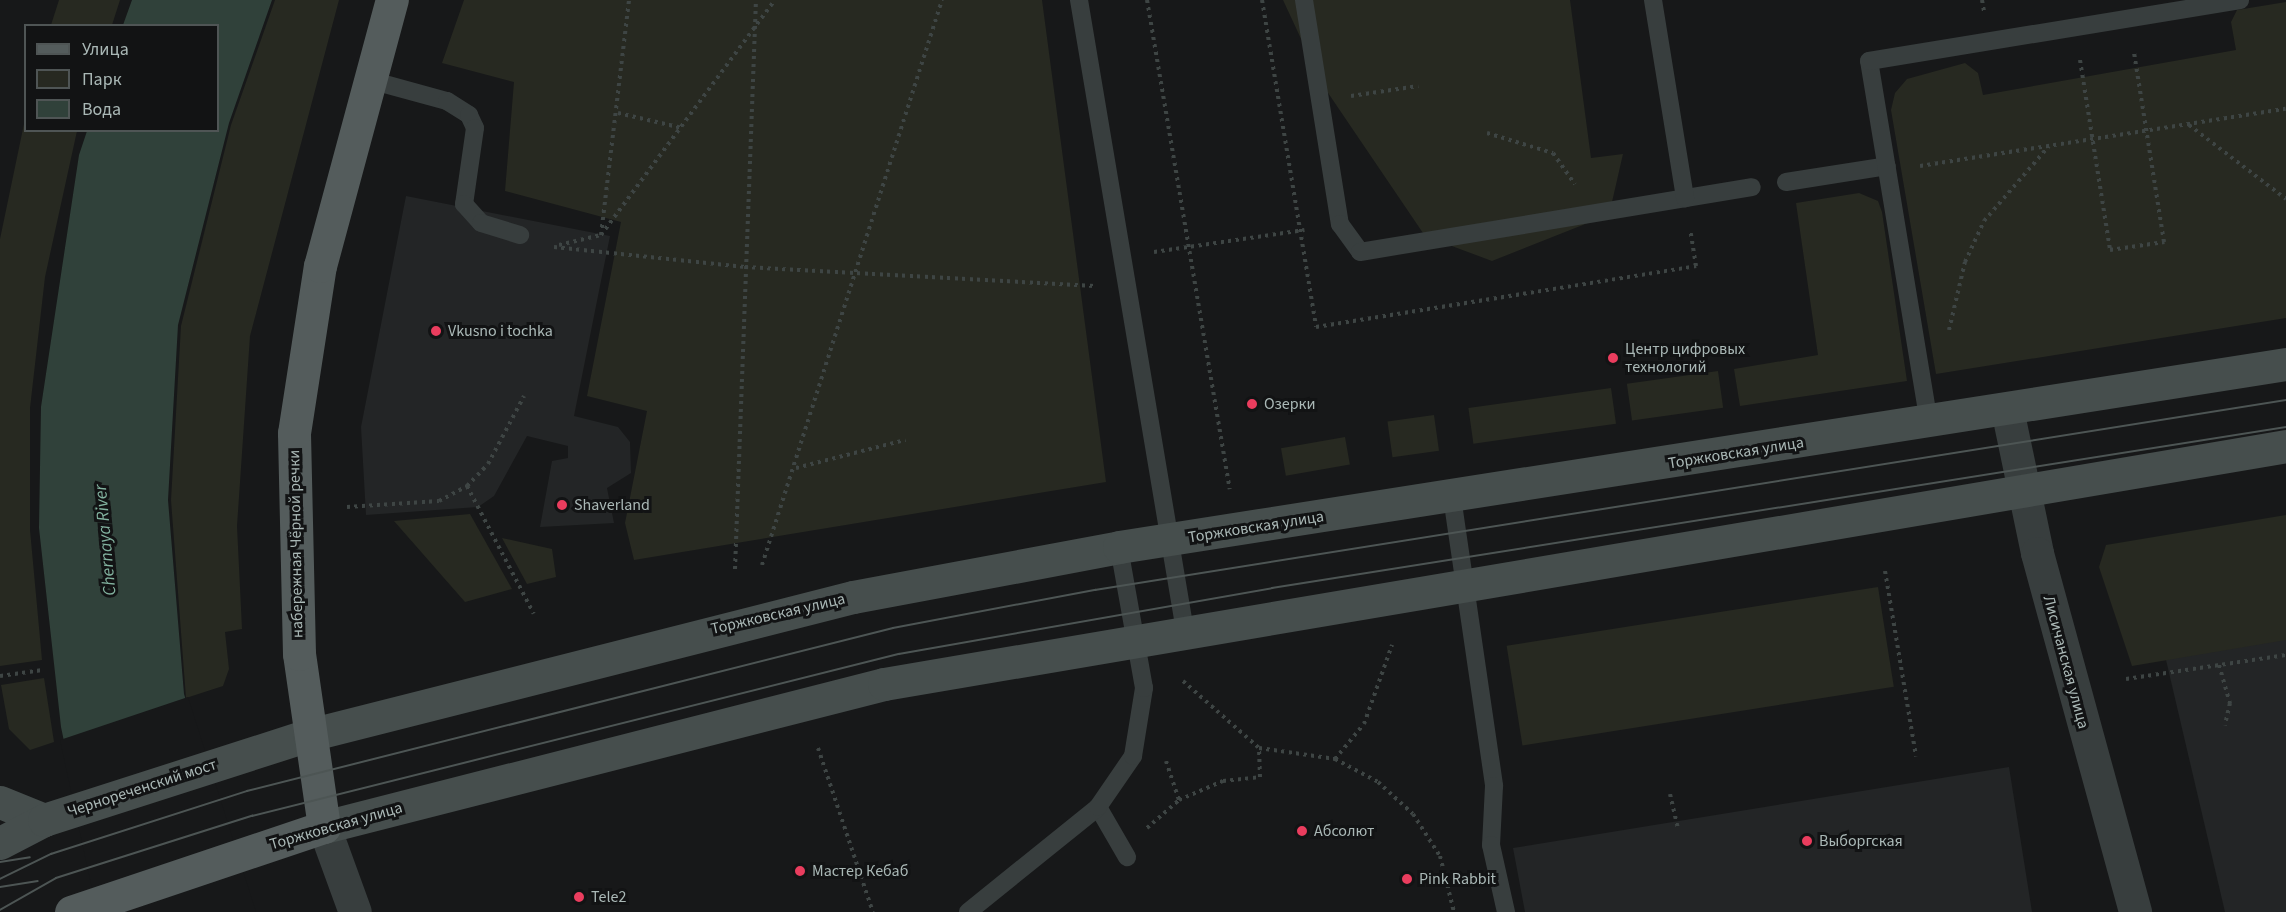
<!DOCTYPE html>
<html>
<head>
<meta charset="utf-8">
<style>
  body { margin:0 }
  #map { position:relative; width:2286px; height:912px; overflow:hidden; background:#171819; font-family:"Source Sans 3",sans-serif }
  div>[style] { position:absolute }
  .built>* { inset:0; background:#232526 }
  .green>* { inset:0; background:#272921; transform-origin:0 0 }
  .water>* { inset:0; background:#30413a }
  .pier>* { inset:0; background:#171819 }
  .path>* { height:4px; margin-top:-2px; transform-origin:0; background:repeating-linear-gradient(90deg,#3e4544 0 3px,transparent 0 7.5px) }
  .service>* { height:18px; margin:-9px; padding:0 9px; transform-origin:9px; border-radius:9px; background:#383e3e }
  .minor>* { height:33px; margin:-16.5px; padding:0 16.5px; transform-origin:16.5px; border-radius:16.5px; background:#383e3e }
  .tertiary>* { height:33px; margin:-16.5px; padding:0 16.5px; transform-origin:16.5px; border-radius:16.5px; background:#383e3e }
  .secondary>* { height:33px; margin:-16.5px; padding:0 16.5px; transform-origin:16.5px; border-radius:16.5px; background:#464e4d }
  .primary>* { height:33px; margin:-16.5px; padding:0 16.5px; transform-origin:16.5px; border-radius:16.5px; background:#545c5c }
  .tram>* { height:1.5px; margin:-0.75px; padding:0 0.75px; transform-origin:0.75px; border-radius:0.75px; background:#4d5554 }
  .dots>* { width:16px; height:16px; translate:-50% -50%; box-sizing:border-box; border:3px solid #121314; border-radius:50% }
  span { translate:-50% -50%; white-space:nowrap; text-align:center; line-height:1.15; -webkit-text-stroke:6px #121314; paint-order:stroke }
  .poi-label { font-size:16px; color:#aab8b6 }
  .left { translate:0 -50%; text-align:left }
  .street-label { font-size:16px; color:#aab8b6 }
  .water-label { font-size:18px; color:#82b29f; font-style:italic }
  .legend { position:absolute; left:24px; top:24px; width:195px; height:108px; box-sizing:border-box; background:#121314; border:2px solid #4f5555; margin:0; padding:8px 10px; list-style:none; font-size:18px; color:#aab8b6 }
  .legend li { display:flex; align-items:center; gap:12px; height:30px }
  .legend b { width:30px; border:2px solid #4f5555 }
</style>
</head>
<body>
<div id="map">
  <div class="built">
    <i style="clip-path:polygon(406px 196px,610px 236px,574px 416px,618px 427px,630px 442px,631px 473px,607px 488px,614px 523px,540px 527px,552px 461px,568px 458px,568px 446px,527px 436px,494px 496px,478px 507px,366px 515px,361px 427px)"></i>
    <i style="clip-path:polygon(2286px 578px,2286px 912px,2225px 912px,2152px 600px)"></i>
    <i style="clip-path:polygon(2009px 767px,2032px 912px,1525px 912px,1513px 848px)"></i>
  </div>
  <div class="green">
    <i style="clip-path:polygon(59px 0,120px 0,112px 25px,51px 25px)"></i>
    <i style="clip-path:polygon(275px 0,339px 0,250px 336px,237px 526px,242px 629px,225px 632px,229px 669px,223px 686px,186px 698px,171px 500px,181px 326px,231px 125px)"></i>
    <i style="clip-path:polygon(464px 0,1042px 0,1106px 482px,634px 560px,625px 523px,647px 411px,587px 396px,621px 222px,505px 191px,514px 82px,442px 63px)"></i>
    <i style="clip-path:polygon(1283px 0,1570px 0,1591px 158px,1623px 154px,1612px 202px,1598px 219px,1492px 261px,1425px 236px,1322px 84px)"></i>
    <i style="clip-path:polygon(2286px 2px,2286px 318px,1936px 374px,1891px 110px,1895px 93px,1907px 79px,1965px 63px,1978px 73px,1983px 95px,2236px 50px,2231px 22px,2237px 10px)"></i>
    <i style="clip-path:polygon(25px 119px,26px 130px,77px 131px,45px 277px,30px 408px,30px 530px,42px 660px,0 666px,0 239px)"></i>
    <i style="clip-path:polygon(1859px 193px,1878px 201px,1882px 212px,1907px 381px,1740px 406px,1734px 369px,1818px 355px,1796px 203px)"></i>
    <i style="left:1718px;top:371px;width:37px;height:92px;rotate:82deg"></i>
    <i style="left:1611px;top:388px;width:36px;height:144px;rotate:82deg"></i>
    <i style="left:1434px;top:415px;width:36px;height:47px;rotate:82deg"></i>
    <i style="left:1345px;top:437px;width:28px;height:65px;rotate:80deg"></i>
    <i style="clip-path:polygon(470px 514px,512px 589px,465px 602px,394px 521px)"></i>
    <i style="clip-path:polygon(2286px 515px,2286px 640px,2132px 666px,2099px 567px,2106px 545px)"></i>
    <i style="clip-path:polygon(502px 538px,552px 549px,556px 577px,527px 584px)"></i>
    <i style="left:1878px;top:587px;width:101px;height:376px;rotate:81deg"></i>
    <i style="clip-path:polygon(44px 678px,54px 742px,30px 750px,9px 729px,1px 685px)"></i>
  </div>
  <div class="water">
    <i style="clip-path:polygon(132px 0,272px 0,229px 123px,178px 325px,168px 500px,184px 694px,253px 912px,100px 912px,61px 727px,39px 528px,41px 407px,79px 155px,87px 131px,218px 130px,218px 26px,123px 25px)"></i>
  </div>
  <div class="pier">
    <i style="clip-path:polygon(188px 697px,256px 912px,97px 912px,60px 740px)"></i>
  </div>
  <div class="path">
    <i style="left:1147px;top:0;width:496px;rotate:80.4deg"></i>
    <i style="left:1262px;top:0;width:331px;rotate:80.6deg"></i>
    <i style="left:1316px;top:327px;width:385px;rotate:-9.1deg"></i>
    <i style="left:1696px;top:266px;width:37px;rotate:-99deg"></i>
    <i style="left:1982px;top:0;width:11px;rotate:80deg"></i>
    <i style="left:2080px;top:60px;width:192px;rotate:81deg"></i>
    <i style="left:2110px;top:250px;width:55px;rotate:-8.4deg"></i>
    <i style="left:2164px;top:242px;width:192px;rotate:-99deg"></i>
    <i style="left:1351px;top:96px;width:68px;rotate:-8.5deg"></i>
    <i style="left:618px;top:113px;width:66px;rotate:13.2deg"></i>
    <i style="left:2189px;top:125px;width:122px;rotate:37.3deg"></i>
    <i style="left:1487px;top:133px;width:69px;rotate:16.9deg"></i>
    <i style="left:1553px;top:153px;width:38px;rotate:55deg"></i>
    <i style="left:1920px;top:166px;width:370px;rotate:-8.9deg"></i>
    <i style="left:601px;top:235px;width:237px;rotate:-83.2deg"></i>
    <i style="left:559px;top:245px;width:43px;rotate:-13.4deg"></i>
    <i style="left:601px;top:235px;width:292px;rotate:-53.5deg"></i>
    <i style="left:554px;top:247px;width:192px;rotate:6deg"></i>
    <i style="left:745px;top:267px;width:350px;rotate:3.1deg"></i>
    <i style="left:1154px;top:252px;width:152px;rotate:-8.3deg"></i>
    <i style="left:1949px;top:330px;width:70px;rotate:-76.8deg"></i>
    <i style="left:1965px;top:262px;width:45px;rotate:-65.1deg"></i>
    <i style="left:1984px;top:221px;width:99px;rotate:-49.1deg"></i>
    <i style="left:796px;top:468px;width:113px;rotate:-14.4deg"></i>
    <i style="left:467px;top:486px;width:144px;rotate:62.4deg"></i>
    <i style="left:347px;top:507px;width:92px;rotate:-3.7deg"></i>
    <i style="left:439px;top:501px;width:32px;rotate:-28deg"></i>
    <i style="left:467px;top:486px;width:30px;rotate:-46deg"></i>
    <i style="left:488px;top:464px;width:77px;rotate:-62.1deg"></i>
    <i style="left:762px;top:565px;width:593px;rotate:-72.33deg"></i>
    <i style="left:735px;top:569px;width:569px;rotate:-87.89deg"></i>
    <i style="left:1885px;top:571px;width:188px;rotate:80.5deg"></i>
    <i style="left:2219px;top:665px;width:40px;rotate:74deg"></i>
    <i style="left:2230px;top:703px;width:23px;rotate:103deg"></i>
    <i style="left:0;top:676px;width:43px;rotate:-7.9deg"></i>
    <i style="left:2126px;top:679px;width:162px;rotate:-8.5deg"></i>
    <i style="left:1183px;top:681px;width:101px;rotate:41.4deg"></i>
    <i style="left:818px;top:748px;width:173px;rotate:71.5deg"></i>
    <i style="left:1335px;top:759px;width:45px;rotate:-50.4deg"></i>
    <i style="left:1364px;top:724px;width:84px;rotate:-70.5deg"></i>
    <i style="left:1166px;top:761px;width:41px;rotate:71.6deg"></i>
    <i style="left:1670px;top:794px;width:36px;rotate:77deg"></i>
    <i style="left:1147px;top:828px;width:43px;rotate:-41.2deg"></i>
    <i style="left:1179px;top:800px;width:48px;rotate:-23.4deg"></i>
    <i style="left:1223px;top:781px;width:37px;rotate:-6deg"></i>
    <i style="left:1260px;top:777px;width:29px;rotate:-92deg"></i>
    <i style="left:1259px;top:748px;width:77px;rotate:8.2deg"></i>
    <i style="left:1335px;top:759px;width:49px;rotate:28.1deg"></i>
    <i style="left:1378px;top:782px;width:47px;rotate:42.4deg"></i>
    <i style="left:1413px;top:814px;width:50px;rotate:57.3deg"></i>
    <i style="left:1440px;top:856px;width:58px;rotate:76deg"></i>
  </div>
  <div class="service">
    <i style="left:1079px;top:0;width:640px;rotate:80.46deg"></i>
    <i style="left:1304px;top:0;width:227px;rotate:80.9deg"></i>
    <i style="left:1340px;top:224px;width:34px;rotate:54deg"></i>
    <i style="left:1360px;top:252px;width:397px;rotate:-9.4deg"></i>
    <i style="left:1653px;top:0;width:201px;rotate:80.8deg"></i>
    <i style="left:370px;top:80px;width:80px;rotate:15.3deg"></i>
    <i style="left:447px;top:101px;width:26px;rotate:32deg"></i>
    <i style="left:469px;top:115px;width:14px;rotate:65deg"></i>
    <i style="left:475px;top:128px;width:77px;rotate:98.2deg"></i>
    <i style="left:464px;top:204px;width:25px;rotate:48deg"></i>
    <i style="left:481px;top:223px;width:41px;rotate:17.1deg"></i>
    <i style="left:1786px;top:182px;width:102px;rotate:-9deg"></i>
    <i style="left:1929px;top:423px;width:367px;rotate:-99.4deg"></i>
    <i style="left:1869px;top:61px;width:376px;rotate:-9.3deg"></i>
    <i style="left:1452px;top:497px;width:292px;rotate:81.7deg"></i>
    <i style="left:1494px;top:786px;width:59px;rotate:92.9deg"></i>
    <i style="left:1491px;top:845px;width:69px;rotate:77.4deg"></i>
    <i style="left:1098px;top:807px;width:58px;rotate:59.9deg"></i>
    <i style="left:968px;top:912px;width:167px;rotate:-38.9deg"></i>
    <i style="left:1098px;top:807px;width:62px;rotate:-55.5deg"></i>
    <i style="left:1133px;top:756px;width:69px;rotate:-80.8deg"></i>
    <i style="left:1144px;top:688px;width:143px;rotate:-100.1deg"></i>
  </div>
  <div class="minor">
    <i style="left:2007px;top:409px;width:147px;rotate:78.2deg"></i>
    <i style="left:2037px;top:553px;width:372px;rotate:74.7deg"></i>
  </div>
  <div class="tertiary">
    <i style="left:324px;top:827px;width:90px;rotate:70deg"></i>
  </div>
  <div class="secondary">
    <i style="left:0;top:802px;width:48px;rotate:22.2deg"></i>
    <i style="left:324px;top:827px;width:578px;rotate:-14.32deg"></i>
    <i style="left:884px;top:684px;width:1422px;rotate:-9.63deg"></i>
    <i style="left:0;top:843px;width:50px;rotate:-27.6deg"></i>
    <i style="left:44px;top:820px;width:278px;rotate:-17.8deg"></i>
    <i style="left:309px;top:735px;width:561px;rotate:-14.23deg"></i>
    <i style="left:853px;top:597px;width:271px;rotate:-10.6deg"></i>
    <i style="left:1119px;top:547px;width:1181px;rotate:-8.91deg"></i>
  </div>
  <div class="primary">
    <i style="left:71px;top:912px;width:267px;rotate:-18.6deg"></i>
    <i style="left:324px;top:827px;width:175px;rotate:-98.2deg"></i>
    <i style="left:299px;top:654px;width:221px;rotate:-91.3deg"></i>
    <i style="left:294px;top:433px;width:169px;rotate:-81.2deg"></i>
    <i style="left:320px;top:266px;width:276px;rotate:-74.9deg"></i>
  </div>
  <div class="tram">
    <i style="left:0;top:862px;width:30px;rotate:-9deg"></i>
    <i style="left:0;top:879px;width:57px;rotate:-26.1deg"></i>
    <i style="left:51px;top:854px;width:206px;rotate:-17.8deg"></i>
    <i style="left:247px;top:791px;width:666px;rotate:-14.16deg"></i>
    <i style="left:893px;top:628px;width:206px;rotate:-10.7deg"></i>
    <i style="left:1095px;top:590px;width:1206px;rotate:-9.06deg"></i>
    <i style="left:0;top:887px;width:38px;rotate:-9deg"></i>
    <i style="left:0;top:910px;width:64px;rotate:-29.7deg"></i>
    <i style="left:56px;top:878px;width:206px;rotate:-17.6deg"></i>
    <i style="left:252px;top:816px;width:667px;rotate:-14.06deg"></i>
    <i style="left:899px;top:654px;width:379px;rotate:-10deg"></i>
    <i style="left:1272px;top:588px;width:1027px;rotate:-9.02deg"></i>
  </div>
  <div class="dots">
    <i style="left:436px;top:331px;background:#ea3d5e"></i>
    <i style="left:1613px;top:358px;background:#ea3d5e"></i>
    <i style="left:1252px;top:404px;background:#ea3d5e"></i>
    <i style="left:562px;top:505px;background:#ea3d5e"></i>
    <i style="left:1302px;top:831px;background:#ea3d5e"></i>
    <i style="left:1807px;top:841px;background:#ea3d5e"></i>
    <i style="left:800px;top:871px;background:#ea3d5e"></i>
    <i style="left:1407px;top:879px;background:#ea3d5e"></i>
    <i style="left:579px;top:897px;background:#ea3d5e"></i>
  </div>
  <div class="poi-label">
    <span class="left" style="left:448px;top:331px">Vkusno i tochka</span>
    <span class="left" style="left:1625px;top:358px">Центр цифровых<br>технологий</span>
    <span class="left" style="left:1264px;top:404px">Озерки</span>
    <span class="left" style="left:574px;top:505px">Shaverland</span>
    <span class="left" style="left:1314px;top:831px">Абсолют</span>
    <span class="left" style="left:1819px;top:841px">Выборгская</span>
    <span class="left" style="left:812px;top:871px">Мастер Кебаб</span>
    <span class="left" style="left:1419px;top:879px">Pink Rabbit</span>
    <span class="left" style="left:591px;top:897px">Tele2</span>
  </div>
  <div class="street-label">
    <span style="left:1736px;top:453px;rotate:-9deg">Торжковская улица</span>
    <span style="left:1256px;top:527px;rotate:-9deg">Торжковская улица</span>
    <span style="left:296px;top:544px;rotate:-91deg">набережная Чёрной речки</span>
    <span style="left:778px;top:614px;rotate:-13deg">Торжковская улица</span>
    <span style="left:2066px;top:662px;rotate:75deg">Лисичанская улица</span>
    <span style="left:142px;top:788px;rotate:-18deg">Чернореченский мост</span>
    <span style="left:336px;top:826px;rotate:-16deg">Торжковская улица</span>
  </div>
  <div class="water-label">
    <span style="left:106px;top:540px;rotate:-95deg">Chernaya River</span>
  </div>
  <ul class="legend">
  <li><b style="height:8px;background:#545c5c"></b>Улица</li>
  <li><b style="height:16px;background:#272921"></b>Парк</li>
  <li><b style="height:16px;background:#30413a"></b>Вода</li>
  </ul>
</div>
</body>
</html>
